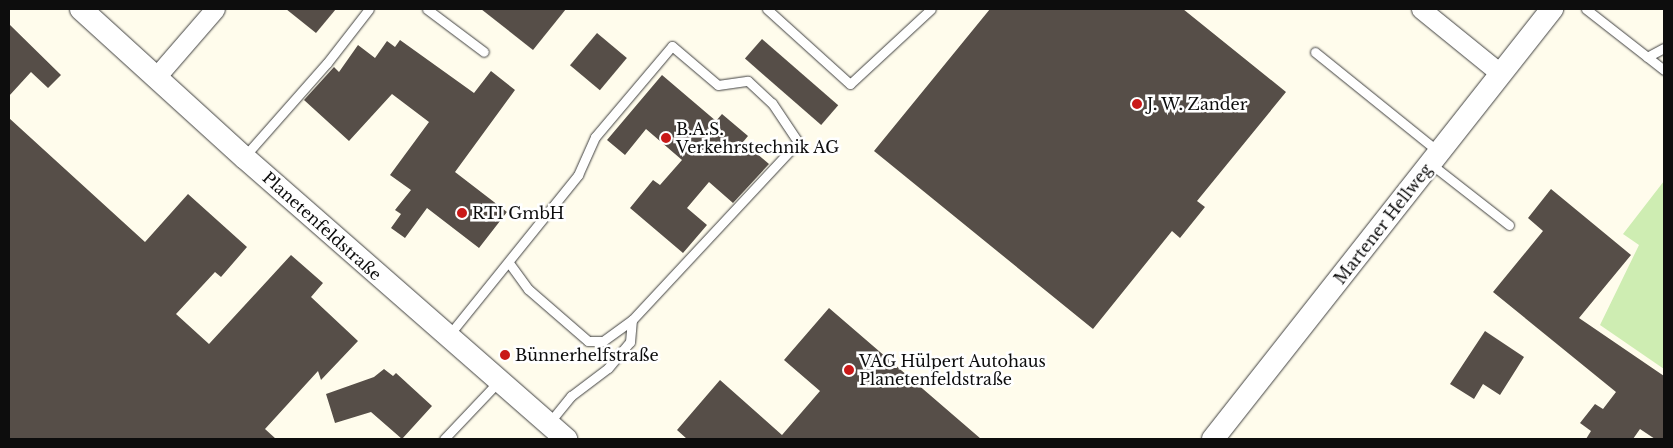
<!DOCTYPE html>
<html>
<head>
<meta charset="utf-8">
<style>
  body { margin:0 }
  #map { position:relative; width:1673px; height:448px; overflow:hidden; background:#fffcec; font-family:"Libre Baskerville",serif }
  div>[style] { position:absolute }
  .green>* { inset:0; background:#ceedb2 }
  .building>* { inset:0; background:#564e48; transform-origin:0 0 }
  .roads { filter:drop-shadow(0 0 1px #404040) drop-shadow(0 0 1px #404040) }
  .service>* { height:9px; margin:-4.5px; padding:0 4.5px; transform-origin:4.5px; border-radius:4.5px; background:#fff }
  .minor>* { height:19px; margin:-9.5px; padding:0 9.5px; transform-origin:9.5px; border-radius:9.5px; background:#fff }
  .tertiary>* { height:22px; margin:-11px; padding:0 11px; transform-origin:11px; border-radius:11px; background:#fff }
  .dots>* { width:14px; height:14px; translate:-50% -50%; box-sizing:border-box; border:2px solid #fff; border-radius:50% }
  span { translate:-50% -50%; white-space:nowrap; text-align:center; line-height:1.15; -webkit-text-stroke:5px #fff; paint-order:stroke }
  .poi-label { font-size:16px; color:#0d0d0d }
  .left { translate:0 -50%; text-align:left }
  .street-label { font-size:16px; color:#0d0d0d }
  .frame { position:absolute; inset:0; border:10px solid #0d0d0d; pointer-events:none }
</style>
</head>
<body>
<div id="map">
  <div class="green">
    <i style="clip-path:polygon(1664px 181px,1664px 369px,1600px 325px,1639px 245px,1623px 234px)"></i>
  </div>
  <div class="building">
    <i style="clip-path:polygon(286px 9px,336px 9px,316px 33px)"></i>
    <i style="clip-path:polygon(481px 9px,566px 9px,533px 50px)"></i>
    <i style="clip-path:polygon(990px 9px,1183px 9px,1286px 92px,1197px 201px,1205px 207px,1180px 238px,1172px 231px,1093px 329px,874px 151px)"></i>
    <i style="clip-path:polygon(9px 24px,61px 75px,48px 88px,31px 72px,9px 96px)"></i>
    <i style="left:597px;top:33px;width:39px;height:42px;rotate:40deg"></i>
    <i style="left:762px;top:39px;width:101px;height:26px;rotate:41deg"></i>
    <i style="clip-path:polygon(400px 40px,474px 93px,491px 71px,515px 90px,455px 172px,507px 212px,479px 248px,427px 208px,405px 238px,391px 228px,401px 214px,395px 210px,411px 190px,390px 175px,429px 122px,392px 94px,349px 141px,304px 100px,334px 67px,339px 72px,358px 45px,375px 58px,387px 41px,395px 47px)"></i>
    <i style="clip-path:polygon(662px 75px,716px 121px,722px 114px,748px 136px,743px 142px,769px 164px,733px 203px,709px 182px,687px 208px,707px 225px,683px 253px,630px 208px,653px 180px,660px 185px,682px 160px,646px 129px,625px 155px,607px 140px)"></i>
    <i style="clip-path:polygon(9px 118px,145px 242px,188px 194px,247px 247px,221px 277px,215px 272px,176px 314px,209px 344px,291px 255px,323px 283px,311px 297px,358px 341px,321px 380px,318px 371px,265px 429px,276px 439px,9px 439px)"></i>
    <i style="clip-path:polygon(1551px 189px,1631px 255px,1579px 318px,1664px 376px,1664px 439px,1655px 439px,1640px 429px,1633px 439px,1586px 439px,1591px 431px,1580px 423px,1595px 404px,1603px 409px,1616px 392px,1493px 292px,1543px 231px,1528px 218px)"></i>
    <i style="clip-path:polygon(829px 308px,981px 439px,687px 439px,677px 430px,720px 380px,782px 435px,820px 391px,784px 360px)"></i>
    <i style="clip-path:polygon(1485px 331px,1524px 357px,1500px 395px,1483px 384px,1474px 399px,1450px 384px)"></i>
    <i style="clip-path:polygon(384px 369px,393px 376px,396px 373px,432px 406px,402px 439px,371px 412px,335px 423px,326px 394px,374px 377px)"></i>
  </div>
  <div class="roads">
    <div class="service">
      <i style="left:427px;top:9px;width:71px;rotate:37deg"></i>
      <i style="left:767px;top:9px;width:112px;rotate:42.1deg"></i>
      <i style="left:850px;top:84px;width:110px;rotate:-42.8deg"></i>
      <i style="left:1586px;top:9px;width:99px;rotate:38deg"></i>
      <i style="left:1315px;top:52px;width:159px;rotate:38.9deg"></i>
      <i style="left:1647px;top:57px;width:19px;rotate:-28deg"></i>
      <i style="left:244px;top:157px;width:125px;rotate:-48.6deg"></i>
      <i style="left:327px;top:63px;width:68px;rotate:-52.1deg"></i>
      <i style="left:1431px;top:164px;width:99px;rotate:38deg"></i>
      <i style="left:449px;top:335px;width:206px;rotate:-51.1deg"></i>
      <i style="left:578px;top:175px;width:42px;rotate:-65.9deg"></i>
      <i style="left:595px;top:137px;width:119px;rotate:-49.8deg"></i>
      <i style="left:672px;top:46px;width:60px;rotate:40.3deg"></i>
      <i style="left:718px;top:85px;width:30px;rotate:-8deg"></i>
      <i style="left:748px;top:81px;width:33px;rotate:43deg"></i>
      <i style="left:772px;top:103px;width:47px;rotate:56.3deg"></i>
      <i style="left:798px;top:142px;width:243px;rotate:133deg"></i>
      <i style="left:632px;top:320px;width:36px;rotate:144deg"></i>
      <i style="left:603px;top:341px;width:15px;rotate:180deg"></i>
      <i style="left:588px;top:341px;width:79px;rotate:-139.1deg"></i>
      <i style="left:528px;top:289px;width:32px;rotate:-126deg"></i>
      <i style="left:549px;top:423px;width:35px;rotate:-51deg"></i>
      <i style="left:571px;top:396px;width:46px;rotate:-37.1deg"></i>
      <i style="left:608px;top:368px;width:34px;rotate:-50deg"></i>
      <i style="left:630px;top:342px;width:22px;rotate:-85deg"></i>
      <i style="left:444px;top:439px;width:79px;rotate:-46.5deg"></i>
    </div>
    <div class="minor">
      <i style="left:1421px;top:9px;width:103px;rotate:39.1deg"></i>
      <i style="left:156px;top:77px;width:90px;rotate:-49.1deg"></i>
    </div>
    <div class="tertiary">
      <i style="left:81px;top:9px;width:222px;rotate:42.3deg"></i>
      <i style="left:245px;top:158px;width:427px;rotate:41.2deg"></i>
      <i style="left:1213px;top:439px;width:548px;rotate:-51.75deg"></i>
    </div>
  </div>
  <div class="dots">
    <i style="left:1137px;top:104px;background:#c91918"></i>
    <i style="left:666px;top:138px;background:#c91918"></i>
    <i style="left:462px;top:213px;background:#c91918"></i>
    <i style="left:505px;top:355px;background:#c91918"></i>
    <i style="left:849px;top:370px;background:#c91918"></i>
  </div>
  <div class="poi-label">
    <span class="left" style="left:1147px;top:104px">J. W. Zander</span>
    <span class="left" style="left:676px;top:138px">B.A.S.<br>Verkehrstechnik AG</span>
    <span class="left" style="left:472px;top:213px">RTI GmbH</span>
    <span class="left" style="left:515px;top:355px">Bünnerhelfstraße</span>
    <span class="left" style="left:859px;top:370px">VAG Hülpert Autohaus<br>Planetenfeldstraße</span>
  </div>
  <div class="street-label">
    <span style="left:1383px;top:224px;rotate:-52deg">Martener Hellweg</span>
    <span style="left:322px;top:226px;rotate:42deg">Planetenfeldstraße</span>
  </div>
  <div class="frame"></div>
</div>
</body>
</html>
